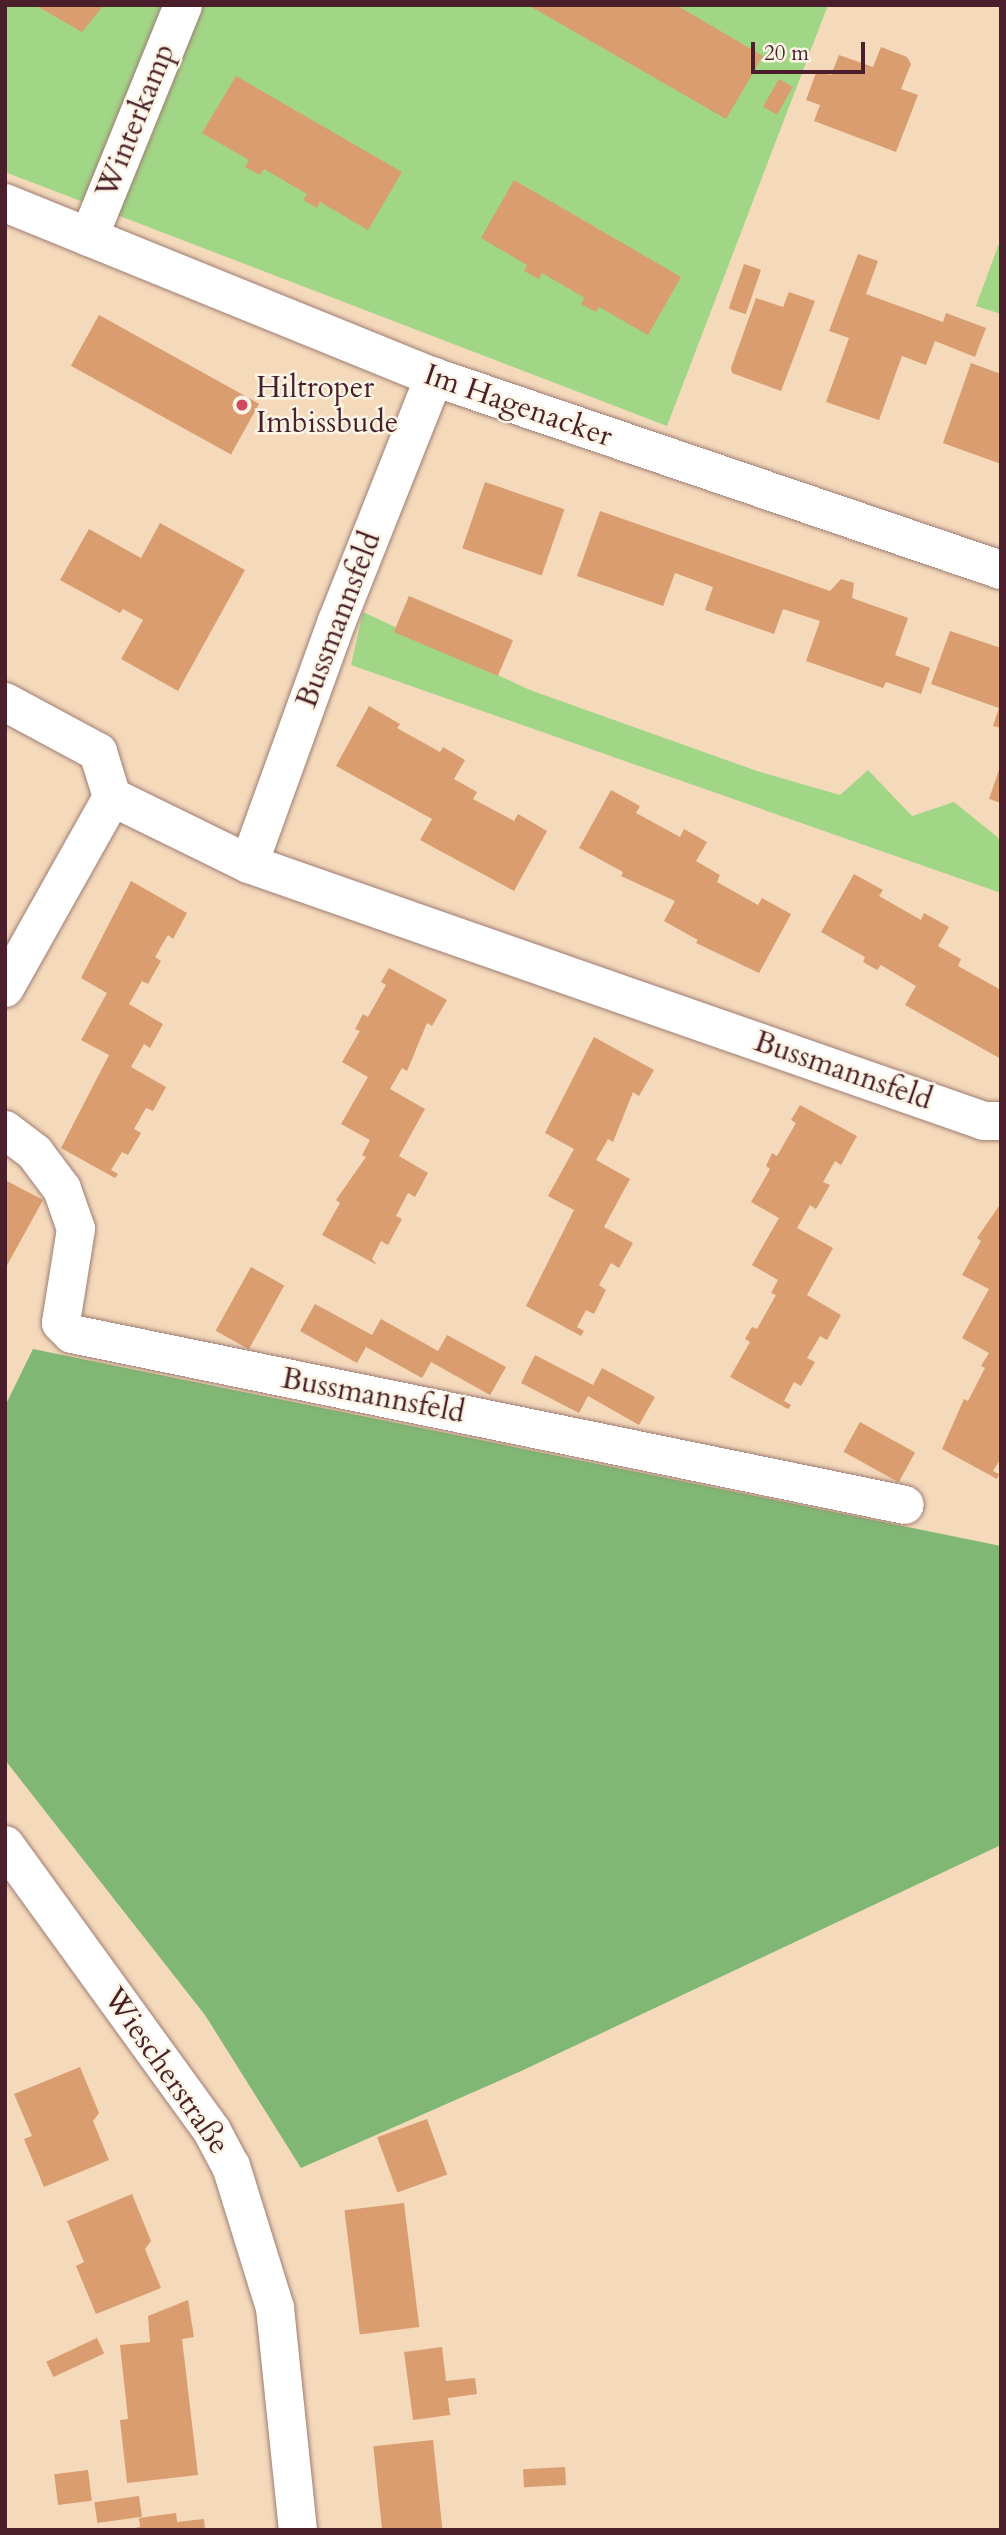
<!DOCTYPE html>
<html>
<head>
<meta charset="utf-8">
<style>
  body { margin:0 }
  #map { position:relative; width:1006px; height:2535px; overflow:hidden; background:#f4d9bb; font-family:Cardo,serif }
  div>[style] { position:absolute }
  .green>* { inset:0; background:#a2d687 }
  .forest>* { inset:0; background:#81b774 }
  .building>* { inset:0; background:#d99d70; transform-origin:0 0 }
  .roads { filter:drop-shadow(0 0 2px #9f7c73) drop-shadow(0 0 2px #9f7c73) }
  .street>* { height:38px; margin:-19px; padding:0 19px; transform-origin:19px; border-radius:19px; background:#fff }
  .secondary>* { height:38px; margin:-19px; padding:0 19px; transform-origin:19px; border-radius:19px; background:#fff }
  .dots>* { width:19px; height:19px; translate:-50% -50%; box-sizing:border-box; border:4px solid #fcf5e5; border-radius:50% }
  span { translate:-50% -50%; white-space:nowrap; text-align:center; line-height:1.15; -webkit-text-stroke:5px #fcf5e5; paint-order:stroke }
  .street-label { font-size:30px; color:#4a1f2b }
  .poi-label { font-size:30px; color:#4a1f2b }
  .left { translate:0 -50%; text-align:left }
  .frame { position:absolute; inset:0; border:7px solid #4a1f2b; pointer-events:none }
  .scale { position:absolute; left:751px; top:42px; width:114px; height:32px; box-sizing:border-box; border:4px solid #4a1f2b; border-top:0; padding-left:9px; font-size:21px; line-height:24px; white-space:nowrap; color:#4a1f2b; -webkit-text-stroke:5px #fcf5e5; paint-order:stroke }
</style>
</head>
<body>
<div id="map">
  <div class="green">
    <i style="clip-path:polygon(5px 5px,828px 5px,667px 426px,5px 172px)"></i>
    <i style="clip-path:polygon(1001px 238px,1001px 314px,976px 306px)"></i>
    <i style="clip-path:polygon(363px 612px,530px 690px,757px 771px,840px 795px,868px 770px,912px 816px,954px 802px,1001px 840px,1001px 893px,351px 665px)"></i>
  </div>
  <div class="forest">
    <i style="clip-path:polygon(33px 1349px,1001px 1546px,1001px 1845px,519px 2072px,301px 2168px,205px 2015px,5px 1760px,5px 1406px)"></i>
  </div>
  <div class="building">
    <i style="clip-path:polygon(35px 5px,104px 5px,82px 32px)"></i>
    <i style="clip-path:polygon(528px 5px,676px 5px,763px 56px,726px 119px)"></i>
    <i style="clip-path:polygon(881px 47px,907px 57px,911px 64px,901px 89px,918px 95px,896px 152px,814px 121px,820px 105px,806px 100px,817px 70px,831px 75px,839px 55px,873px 67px)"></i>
    <i style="clip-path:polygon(236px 76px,402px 172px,368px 230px,320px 202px,317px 208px,303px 200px,307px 194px,264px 169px,260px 175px,245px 167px,249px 160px,202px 133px)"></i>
    <i style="left:779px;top:79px;width:16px;height:32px;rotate:30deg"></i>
    <i style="clip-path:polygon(514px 180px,681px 277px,648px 335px,599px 307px,596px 312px,581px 304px,585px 298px,542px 273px,539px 279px,524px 271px,527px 265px,481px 238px)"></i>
    <i style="clip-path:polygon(858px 254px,878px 261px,866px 294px,943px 322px,946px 313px,986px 328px,975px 357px,935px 341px,926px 365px,902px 356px,879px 420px,826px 402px,849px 338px,829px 331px)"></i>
    <i style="left:744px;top:264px;width:18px;height:47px;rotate:19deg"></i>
    <i style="clip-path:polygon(789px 292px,815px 301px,781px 391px,732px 373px,731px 368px,756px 298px,783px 307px)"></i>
    <i style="left:99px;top:315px;width:183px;height:58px;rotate:29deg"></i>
    <i style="clip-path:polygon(971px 363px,1001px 374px,1001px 464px,943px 443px)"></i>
    <i style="left:485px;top:482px;width:84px;height:70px;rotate:19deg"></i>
    <i style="clip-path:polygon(600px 511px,830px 591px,841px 579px,854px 583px,852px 598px,908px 618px,895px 655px,930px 668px,921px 694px,886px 682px,883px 688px,806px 661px,820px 621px,783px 609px,774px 634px,705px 610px,713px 587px,675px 573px,663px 606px,577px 576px)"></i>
    <i style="clip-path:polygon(160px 523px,245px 570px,178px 691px,121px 659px,143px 620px,123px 609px,120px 613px,60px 580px,89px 529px,141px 558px)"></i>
    <i style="left:409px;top:596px;width:113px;height:39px;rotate:23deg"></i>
    <i style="clip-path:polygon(950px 631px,1001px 648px,1001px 728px,993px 726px,999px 708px,931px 684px)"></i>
    <i style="clip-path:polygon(369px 706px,400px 724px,397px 728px,440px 752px,443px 747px,465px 760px,454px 779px,477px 792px,473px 799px,514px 821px,518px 814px,547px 831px,514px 891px,420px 840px,432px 819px,336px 766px)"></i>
    <i style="clip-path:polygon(1000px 767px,1001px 767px,1001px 803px,989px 799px)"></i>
    <i style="clip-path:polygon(611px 790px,640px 806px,636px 813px,680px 837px,684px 829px,707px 842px,696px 861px,720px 875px,717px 882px,758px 905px,762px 898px,791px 914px,759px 973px,696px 943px,698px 940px,664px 921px,675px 901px,621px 876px,623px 872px,579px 848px)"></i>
    <i style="clip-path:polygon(854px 874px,883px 890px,879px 896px,921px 920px,924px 913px,949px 927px,938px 946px,961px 959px,958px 966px,1001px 990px,1001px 1059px,905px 1005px,916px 986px,881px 965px,877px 970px,863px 962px,865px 957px,821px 932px)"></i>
    <i style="clip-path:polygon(131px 881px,187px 913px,173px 939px,168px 935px,155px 957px,161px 961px,148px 984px,142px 981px,129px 1004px,163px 1024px,150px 1048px,144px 1044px,131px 1067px,166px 1087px,153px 1111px,146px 1108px,134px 1129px,141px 1133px,128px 1155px,122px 1152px,111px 1170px,118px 1174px,115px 1178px,61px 1148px,109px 1055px,81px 1040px,107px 993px,81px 978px)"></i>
    <i style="clip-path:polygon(389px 968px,447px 1000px,432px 1026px,427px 1023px,407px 1071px,402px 1068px,390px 1089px,425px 1109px,399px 1156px,428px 1173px,415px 1197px,408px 1193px,396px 1216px,402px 1219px,388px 1245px,381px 1241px,372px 1259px,377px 1265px,322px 1235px,340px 1203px,336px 1200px,366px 1157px,362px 1155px,370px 1140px,341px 1124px,368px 1077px,342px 1062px,360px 1031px,355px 1029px,363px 1014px,368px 1017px,386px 985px,381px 982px)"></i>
    <i style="clip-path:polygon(594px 1037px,654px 1070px,639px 1096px,633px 1092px,613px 1142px,608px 1139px,596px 1160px,630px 1179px,604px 1227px,633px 1243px,619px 1268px,611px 1263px,599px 1285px,606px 1290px,594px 1314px,586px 1310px,577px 1327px,584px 1331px,581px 1336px,526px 1306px,574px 1210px,548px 1196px,574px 1149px,545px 1133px)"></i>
    <i style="clip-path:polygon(800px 1105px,857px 1136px,841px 1165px,835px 1161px,823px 1182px,830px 1185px,816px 1209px,810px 1205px,797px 1228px,833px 1248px,807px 1295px,841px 1315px,827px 1340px,820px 1336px,807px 1358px,815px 1362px,801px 1386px,794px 1382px,784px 1401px,791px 1405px,788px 1409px,730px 1377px,750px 1342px,745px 1339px,752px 1327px,757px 1329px,776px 1295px,771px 1293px,778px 1280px,752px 1265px,779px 1218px,751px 1202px,770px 1169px,766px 1166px,772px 1153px,777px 1156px,796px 1123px,791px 1120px)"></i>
    <i style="clip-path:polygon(5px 1180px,43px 1200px,5px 1269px)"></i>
    <i style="clip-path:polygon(1001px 1203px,1001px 1458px,993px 1471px,999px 1474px,997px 1479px,942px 1449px,964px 1399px,968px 1401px,985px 1368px,981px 1366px,989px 1353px,962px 1338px,989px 1289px,962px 1275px,981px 1241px,977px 1238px)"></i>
    <i style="left:251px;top:1267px;width:38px;height:73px;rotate:29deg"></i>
    <i style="clip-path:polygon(315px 1304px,372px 1335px,381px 1319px,438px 1351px,447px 1335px,506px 1367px,490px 1395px,431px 1362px,422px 1378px,366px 1347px,357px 1363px,300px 1331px)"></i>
    <i style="clip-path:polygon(535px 1355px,593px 1385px,602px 1368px,655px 1397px,639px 1425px,588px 1396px,579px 1413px,521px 1383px)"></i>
    <i style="left:860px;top:1422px;width:63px;height:34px;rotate:29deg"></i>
    <i style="clip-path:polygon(80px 2067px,99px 2113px,93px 2121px,109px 2160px,44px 2187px,24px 2139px,32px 2136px,14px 2094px)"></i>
    <i style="left:427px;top:2119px;width:59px;height:53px;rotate:70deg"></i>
    <i style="clip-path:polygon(132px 2194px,151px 2241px,145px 2249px,161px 2288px,96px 2314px,76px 2266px,84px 2262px,67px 2221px)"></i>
    <i style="left:404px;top:2203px;width:125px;height:60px;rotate:83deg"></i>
    <i style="clip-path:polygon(188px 2300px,194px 2337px,182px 2339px,198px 2475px,127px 2483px,120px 2420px,128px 2419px,120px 2345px,150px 2342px,148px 2316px)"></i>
    <i style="left:97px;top:2338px;width:17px;height:56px;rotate:65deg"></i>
    <i style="clip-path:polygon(442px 2347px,446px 2381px,475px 2378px,477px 2394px,448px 2398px,450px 2415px,413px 2420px,404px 2352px)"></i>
    <i style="left:433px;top:2440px;width:91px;height:60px;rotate:84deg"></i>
    <i style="left:565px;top:2467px;width:18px;height:42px;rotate:87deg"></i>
    <i style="left:88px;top:2470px;width:31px;height:34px;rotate:83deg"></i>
    <i style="left:139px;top:2496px;width:21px;height:45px;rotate:82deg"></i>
    <i style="clip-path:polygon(176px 2513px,177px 2522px,204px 2519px,205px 2530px,127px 2530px,140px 2527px,139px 2518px)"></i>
  </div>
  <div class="roads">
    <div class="street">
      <i style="left:5px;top:203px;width:463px;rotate:22.1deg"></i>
      <i style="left:434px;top:377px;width:599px;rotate:18.8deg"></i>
      <i style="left:89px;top:237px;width:250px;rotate:-67.9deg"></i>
      <i style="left:5px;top:702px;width:106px;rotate:28.3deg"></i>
      <i style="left:98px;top:752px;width:47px;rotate:72.7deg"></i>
      <i style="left:112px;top:797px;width:153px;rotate:26.1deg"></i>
      <i style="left:249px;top:864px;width:779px;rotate:19.27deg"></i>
      <i style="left:984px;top:1121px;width:17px"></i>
      <i style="left:249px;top:864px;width:258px;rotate:-70.1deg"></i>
      <i style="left:337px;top:621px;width:263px;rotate:-68.3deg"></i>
      <i style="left:5px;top:988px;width:219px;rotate:-60.7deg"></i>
      <i style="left:5px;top:1130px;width:38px;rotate:37deg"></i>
      <i style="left:35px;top:1153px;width:45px;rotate:53.1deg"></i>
      <i style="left:62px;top:1189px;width:42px;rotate:70.7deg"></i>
      <i style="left:76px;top:1229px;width:95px;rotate:99.1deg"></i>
      <i style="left:61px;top:1323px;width:16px;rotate:45deg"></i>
      <i style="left:72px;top:1334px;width:850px;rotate:11.6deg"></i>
    </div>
    <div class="secondary">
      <i style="left:5px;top:1845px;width:353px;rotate:54.1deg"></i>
      <i style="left:212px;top:2131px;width:40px;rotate:62deg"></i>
      <i style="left:231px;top:2166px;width:149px;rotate:72.8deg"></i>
      <i style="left:275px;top:2308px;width:223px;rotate:84.1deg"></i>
    </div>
  </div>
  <div class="dots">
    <i style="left:242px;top:405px;background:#d1495b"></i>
  </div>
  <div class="street-label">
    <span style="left:136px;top:121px;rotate:-68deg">Winterkamp</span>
    <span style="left:518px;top:406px;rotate:19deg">Im Hagenacker</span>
    <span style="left:339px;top:620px;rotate:-69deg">Bussmannsfeld</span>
    <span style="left:843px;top:1071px;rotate:19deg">Bussmannsfeld</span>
    <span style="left:373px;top:1396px;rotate:11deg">Bussmannsfeld</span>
    <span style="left:166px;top:2071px;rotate:55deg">Wiescherstraße</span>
  </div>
  <div class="poi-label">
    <span class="left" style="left:256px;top:405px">Hiltroper<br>Imbissbude</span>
  </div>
  <div class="frame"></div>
  <div class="scale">20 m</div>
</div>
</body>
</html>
